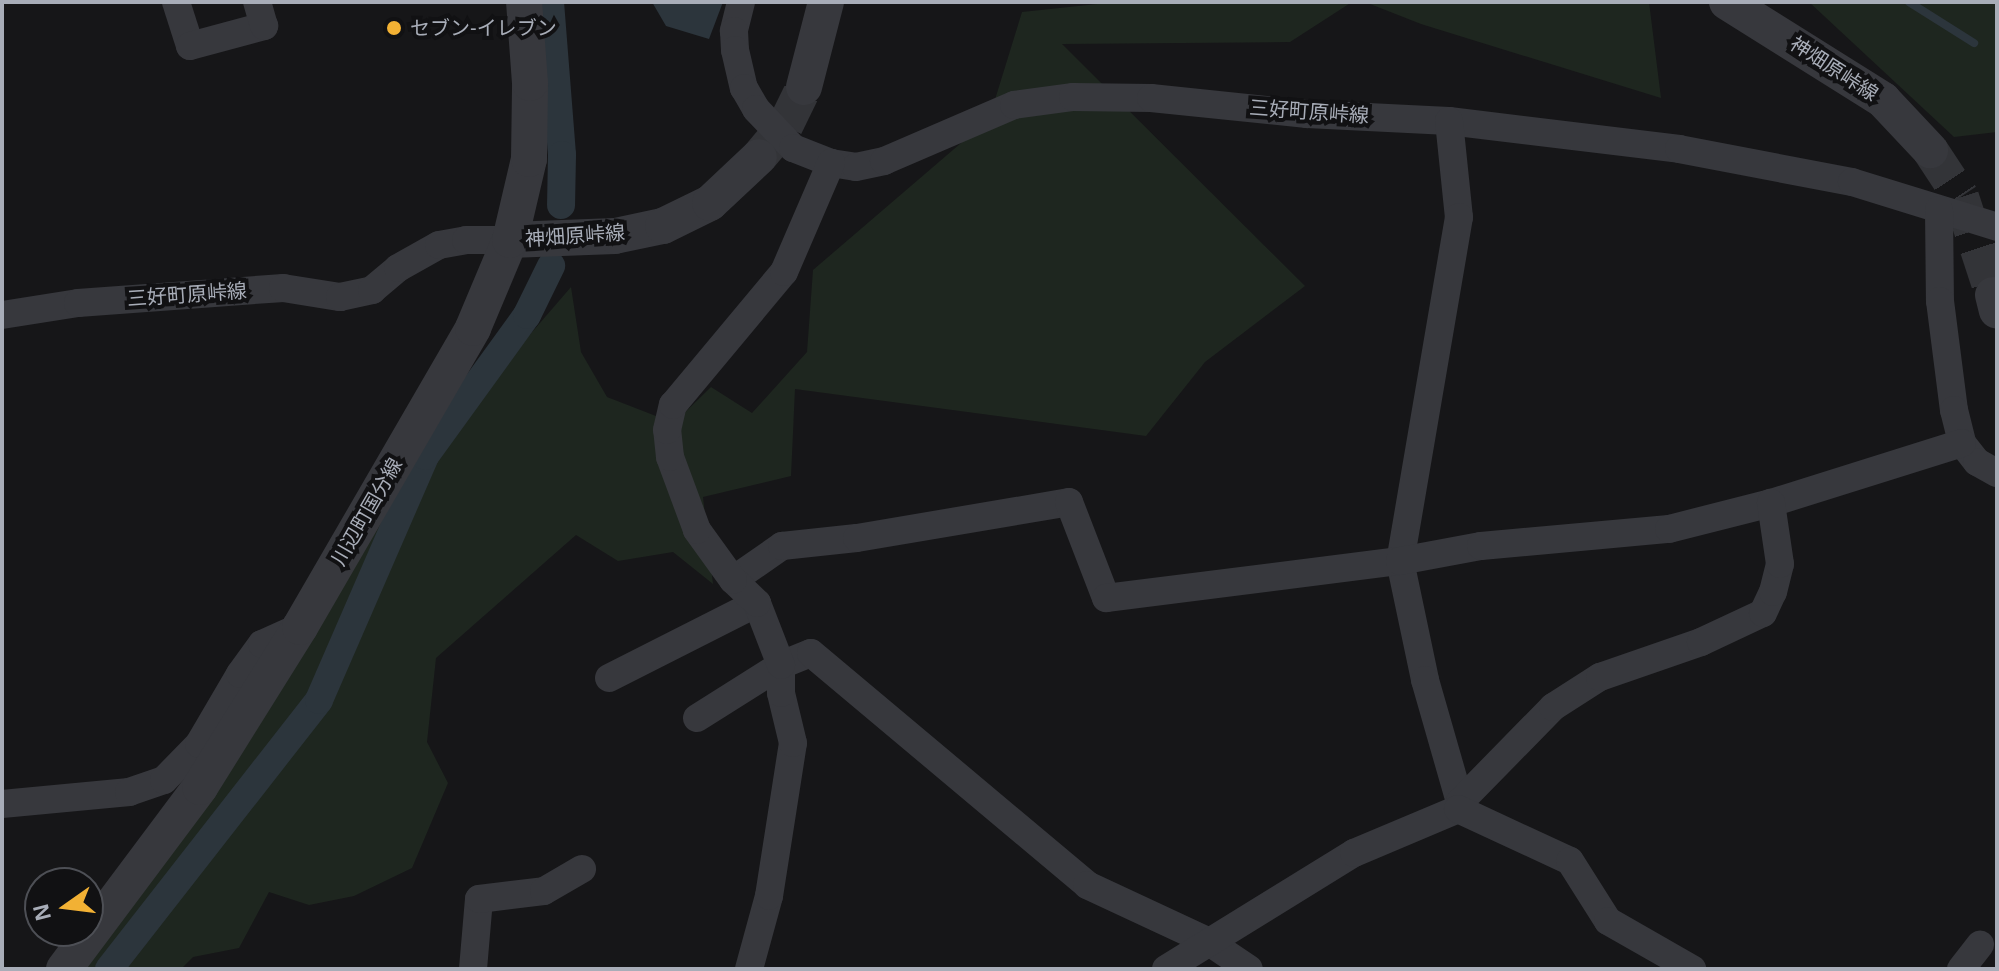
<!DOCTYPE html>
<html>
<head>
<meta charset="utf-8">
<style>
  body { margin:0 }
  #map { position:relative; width:1999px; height:971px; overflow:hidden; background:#161618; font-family:Arial,"Noto Sans JP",sans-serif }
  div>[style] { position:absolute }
  .green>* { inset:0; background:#1e261f }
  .water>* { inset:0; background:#2c353c }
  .stream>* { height:8px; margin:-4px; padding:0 4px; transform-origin:4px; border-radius:4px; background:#2c353c }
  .canal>* { height:28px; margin:-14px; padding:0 14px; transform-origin:14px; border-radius:14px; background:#2c353c }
  .tertiary-tunnel>* { height:36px; margin-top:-18px; transform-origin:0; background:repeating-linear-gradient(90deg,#333438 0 36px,transparent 0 54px) }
  .minor>* { height:28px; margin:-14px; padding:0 14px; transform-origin:14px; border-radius:14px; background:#37383d }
  .tertiary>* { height:36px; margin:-18px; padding:0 18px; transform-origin:18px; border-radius:18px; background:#37383d }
  .dots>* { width:22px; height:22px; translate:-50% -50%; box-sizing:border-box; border:4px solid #111113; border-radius:50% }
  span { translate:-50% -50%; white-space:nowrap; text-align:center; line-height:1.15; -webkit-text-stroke:8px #111113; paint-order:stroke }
  .poi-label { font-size:20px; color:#a8adb8 }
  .left { translate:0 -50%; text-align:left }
  .street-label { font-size:20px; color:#a8adb8 }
  .frame { position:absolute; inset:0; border:4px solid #a8adb8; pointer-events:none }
  .north { position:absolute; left:24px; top:867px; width:80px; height:80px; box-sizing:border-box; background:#111113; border:2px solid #4d4f55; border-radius:50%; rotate:256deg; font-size:22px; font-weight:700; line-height:32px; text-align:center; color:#a8adb8 }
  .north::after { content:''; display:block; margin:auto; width:28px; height:36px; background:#f2b134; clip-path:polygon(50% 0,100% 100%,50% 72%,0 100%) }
</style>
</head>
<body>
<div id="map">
  <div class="green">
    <i style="clip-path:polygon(1116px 2px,1352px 2px,1290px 42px,1062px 44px,1305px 286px,1205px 362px,1146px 436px,795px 389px,791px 476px,703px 497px,713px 584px,673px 552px,618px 561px,576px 535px,436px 658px,427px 742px,448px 783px,412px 868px,354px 896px,309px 905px,269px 892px,239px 948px,193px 957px,181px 969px,86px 969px,362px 517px,489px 382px,571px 287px,581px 352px,607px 397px,674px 423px,711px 387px,752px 413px,807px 352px,813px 270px,989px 119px,1022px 12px)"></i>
    <i style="clip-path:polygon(1365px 2px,1649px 2px,1661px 98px,1421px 24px)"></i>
    <i style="clip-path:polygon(1809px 2px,1997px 2px,1997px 132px,1954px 137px)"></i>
  </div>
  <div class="water">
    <i style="clip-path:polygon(652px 2px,723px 2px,709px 39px,666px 26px)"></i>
  </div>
  <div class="stream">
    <i style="left:1909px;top:2px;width:77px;rotate:32.2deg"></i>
  </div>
  <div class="canal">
    <i style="left:550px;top:2px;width:153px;rotate:85.5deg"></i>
    <i style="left:562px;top:155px;width:50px;rotate:91.1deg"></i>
    <i style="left:109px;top:969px;width:341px;rotate:-52deg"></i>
    <i style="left:319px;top:700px;width:266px;rotate:-66.5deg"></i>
    <i style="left:425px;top:456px;width:174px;rotate:-54.1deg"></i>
    <i style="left:527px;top:315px;width:55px;rotate:-63.9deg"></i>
  </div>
  <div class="tertiary-tunnel">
    <i style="left:1930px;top:150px;width:56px;rotate:56.6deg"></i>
    <i style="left:1961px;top:197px;width:103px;rotate:71.9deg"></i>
    <i style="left:759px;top:157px;width:40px;rotate:-50deg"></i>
    <i style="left:785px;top:126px;width:43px;rotate:-64deg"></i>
  </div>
  <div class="minor">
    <i style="left:176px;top:2px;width:46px;rotate:72.3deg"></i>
    <i style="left:190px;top:46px;width:77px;rotate:-15.1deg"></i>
    <i style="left:264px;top:26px;width:25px;rotate:-106deg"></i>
    <i style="left:741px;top:2px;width:30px;rotate:104deg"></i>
    <i style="left:734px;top:31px;width:19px;rotate:87deg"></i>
    <i style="left:735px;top:50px;width:39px;rotate:77deg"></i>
    <i style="left:744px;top:88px;width:24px;rotate:60deg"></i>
    <i style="left:756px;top:109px;width:54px;rotate:46.5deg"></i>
    <i style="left:793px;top:148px;width:41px;rotate:21.5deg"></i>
    <i style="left:831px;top:163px;width:25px;rotate:9deg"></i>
    <i style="left:856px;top:167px;width:29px;rotate:-12deg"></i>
    <i style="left:884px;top:161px;width:142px;rotate:-23.3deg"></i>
    <i style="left:1014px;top:105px;width:60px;rotate:-7.7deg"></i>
    <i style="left:1073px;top:97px;width:78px;rotate:0.7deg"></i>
    <i style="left:1151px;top:98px;width:157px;rotate:5.9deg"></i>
    <i style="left:1307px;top:114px;width:142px;rotate:2.8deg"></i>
    <i style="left:1449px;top:121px;width:232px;rotate:6.9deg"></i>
    <i style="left:1679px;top:149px;width:176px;rotate:10.8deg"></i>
    <i style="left:1852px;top:182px;width:152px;rotate:17.2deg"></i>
    <i style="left:1449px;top:121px;width:97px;rotate:84.1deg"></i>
    <i style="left:1459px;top:217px;width:349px;rotate:99.7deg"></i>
    <i style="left:1400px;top:561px;width:122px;rotate:78.1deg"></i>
    <i style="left:1425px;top:680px;width:127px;rotate:74deg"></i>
    <i style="left:1939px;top:210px;width:91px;rotate:89.4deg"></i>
    <i style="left:1940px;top:301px;width:110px;rotate:82.7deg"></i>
    <i style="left:1954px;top:410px;width:34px;rotate:76deg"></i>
    <i style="left:1962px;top:443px;width:24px;rotate:52deg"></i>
    <i style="left:1977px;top:462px;width:23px;rotate:29deg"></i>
    <i style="left:2px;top:315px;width:77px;rotate:-9deg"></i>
    <i style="left:78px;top:303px;width:206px;rotate:-4.2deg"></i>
    <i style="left:283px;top:288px;width:58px;rotate:9deg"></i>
    <i style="left:340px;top:297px;width:33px;rotate:-12deg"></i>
    <i style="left:372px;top:290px;width:34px;rotate:-40deg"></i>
    <i style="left:398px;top:268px;width:47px;rotate:-29.3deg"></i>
    <i style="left:439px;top:245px;width:27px;rotate:-10deg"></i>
    <i style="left:466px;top:240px;width:44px"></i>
    <i style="left:733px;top:580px;width:60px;rotate:-34.8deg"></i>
    <i style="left:782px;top:546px;width:75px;rotate:-6.1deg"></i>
    <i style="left:857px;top:538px;width:215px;rotate:-9.6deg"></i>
    <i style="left:1069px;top:502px;width:103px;rotate:68.9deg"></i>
    <i style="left:1106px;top:598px;width:296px;rotate:-7.2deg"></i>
    <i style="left:1400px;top:561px;width:82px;rotate:-10.5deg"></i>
    <i style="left:1481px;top:546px;width:189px;rotate:-5.2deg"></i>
    <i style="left:1669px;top:529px;width:105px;rotate:-14.3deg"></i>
    <i style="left:1771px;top:503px;width:200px;rotate:-17.4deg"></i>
    <i style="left:609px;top:678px;width:166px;rotate:-26.9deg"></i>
    <i style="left:697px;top:718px;width:99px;rotate:-32.2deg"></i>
    <i style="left:781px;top:665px;width:32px;rotate:-22deg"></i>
    <i style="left:811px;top:653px;width:361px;rotate:40deg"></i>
    <i style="left:1087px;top:885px;width:135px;rotate:25deg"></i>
    <i style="left:1209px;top:942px;width:48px;rotate:34deg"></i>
    <i style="left:2px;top:804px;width:128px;rotate:-5.4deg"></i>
    <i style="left:129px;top:792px;width:37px;rotate:-19deg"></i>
    <i style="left:164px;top:780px;width:50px;rotate:-45.8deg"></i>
    <i style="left:199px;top:744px;width:81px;rotate:-59.6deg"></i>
    <i style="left:240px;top:674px;width:37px;rotate:-54deg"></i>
    <i style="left:262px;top:644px;width:42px;rotate:-24.1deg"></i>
    <i style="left:1458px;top:809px;width:7px;rotate:-74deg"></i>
    <i style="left:1460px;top:802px;width:133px;rotate:-45.6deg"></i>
    <i style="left:1553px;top:707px;width:56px;rotate:-32.6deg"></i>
    <i style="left:1600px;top:677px;width:107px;rotate:-19.1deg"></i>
    <i style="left:1701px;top:642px;width:68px;rotate:-25.1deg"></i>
    <i style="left:1763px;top:613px;width:23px;rotate:-65deg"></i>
    <i style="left:1773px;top:592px;width:29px;rotate:-76deg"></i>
    <i style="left:1780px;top:564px;width:62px;rotate:-98.4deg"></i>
    <i style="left:473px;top:969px;width:70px;rotate:-85.1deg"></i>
    <i style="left:479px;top:899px;width:65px;rotate:-7deg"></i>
    <i style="left:544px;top:891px;width:44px;rotate:-30.1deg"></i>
    <i style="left:749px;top:969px;width:76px;rotate:-74.7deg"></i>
    <i style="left:769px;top:896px;width:155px;rotate:-81.1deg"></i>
    <i style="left:793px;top:743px;width:51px;rotate:-103.5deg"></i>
    <i style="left:781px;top:693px;width:28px;rotate:-90deg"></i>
    <i style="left:781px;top:665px;width:66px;rotate:-111.2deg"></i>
    <i style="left:757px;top:603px;width:33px;rotate:-136deg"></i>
    <i style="left:733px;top:580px;width:62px;rotate:-125.8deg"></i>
    <i style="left:697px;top:530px;width:78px;rotate:-110.3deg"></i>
    <i style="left:670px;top:457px;width:27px;rotate:-96deg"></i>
    <i style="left:667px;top:430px;width:26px;rotate:-77deg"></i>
    <i style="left:673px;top:405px;width:173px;rotate:-50.2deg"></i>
    <i style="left:784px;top:272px;width:119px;rotate:-66.7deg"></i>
    <i style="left:1166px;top:969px;width:221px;rotate:-31.7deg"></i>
    <i style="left:1354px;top:853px;width:113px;rotate:-22.9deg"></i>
    <i style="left:1458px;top:809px;width:123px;rotate:24.9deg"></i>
    <i style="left:1570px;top:861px;width:71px;rotate:57.7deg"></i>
    <i style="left:1608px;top:921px;width:97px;rotate:29.7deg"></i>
    <i style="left:1961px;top:969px;width:31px;rotate:-52deg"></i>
  </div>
  <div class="tertiary">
    <i style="left:1727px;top:2px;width:184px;rotate:32.1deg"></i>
    <i style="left:1883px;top:100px;width:69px;rotate:46.8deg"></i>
    <i style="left:804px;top:87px;width:88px;rotate:-75.5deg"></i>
    <i style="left:510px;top:240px;width:105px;rotate:-2.2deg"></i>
    <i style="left:615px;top:236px;width:49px;rotate:-11.8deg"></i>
    <i style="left:663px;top:226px;width:52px;rotate:-26.1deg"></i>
    <i style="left:710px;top:203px;width:67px;rotate:-43.2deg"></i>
    <i style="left:1993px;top:295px;width:16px;rotate:76deg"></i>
    <i style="left:64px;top:969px;width:227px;rotate:-53.2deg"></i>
    <i style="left:200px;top:787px;width:189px;rotate:-58deg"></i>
    <i style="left:300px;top:627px;width:345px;rotate:-59.9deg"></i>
    <i style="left:473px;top:328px;width:95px;rotate:-67.2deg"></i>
    <i style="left:510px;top:240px;width:83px;rotate:-76.8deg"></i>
    <i style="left:529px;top:159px;width:76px;rotate:-89.2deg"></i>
    <i style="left:530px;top:83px;width:81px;rotate:-94.2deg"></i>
  </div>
  <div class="dots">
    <i style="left:394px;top:28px;background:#f2b134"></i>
  </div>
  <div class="poi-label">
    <span class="left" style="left:410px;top:28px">セブン-イレブン</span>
  </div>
  <div class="street-label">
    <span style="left:1834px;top:69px;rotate:33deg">神畑原峠線</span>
    <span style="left:1309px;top:112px;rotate:4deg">三好町原峠線</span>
    <span style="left:575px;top:236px;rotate:-4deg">神畑原峠線</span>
    <span style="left:187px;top:295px;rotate:-4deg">三好町原峠線</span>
    <span style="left:367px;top:512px;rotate:-60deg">川辺町国分線</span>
  </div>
  <div class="frame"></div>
  <div class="north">N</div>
</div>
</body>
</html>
